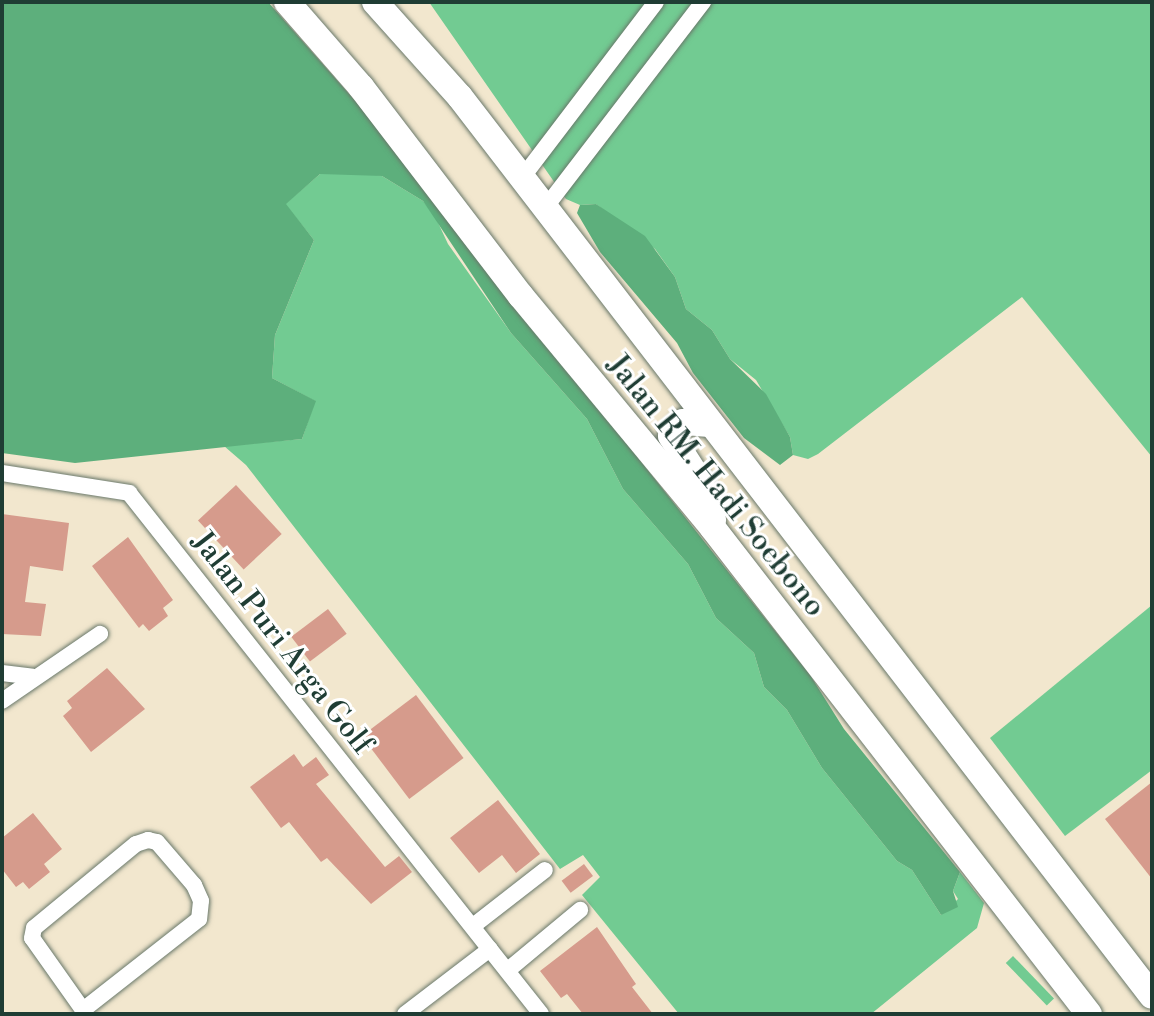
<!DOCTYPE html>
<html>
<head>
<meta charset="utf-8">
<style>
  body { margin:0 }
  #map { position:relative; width:1154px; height:1016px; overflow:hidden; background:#f2e7ce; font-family:"Libre Bodoni",serif }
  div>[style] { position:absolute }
  .green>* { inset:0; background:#72cb92; transform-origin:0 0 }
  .forest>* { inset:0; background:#5daf7c }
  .building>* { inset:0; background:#d69b8c; transform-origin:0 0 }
  .roads { filter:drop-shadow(0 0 2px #69786a) drop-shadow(0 0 2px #69786a) }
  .minor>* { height:16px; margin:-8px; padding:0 8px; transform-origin:8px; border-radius:8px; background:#fff }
  .primary>* { height:26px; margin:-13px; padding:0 13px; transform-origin:13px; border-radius:13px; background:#fff }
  span { translate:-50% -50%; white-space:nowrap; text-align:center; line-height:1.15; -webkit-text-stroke:6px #fff; paint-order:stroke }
  .street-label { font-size:30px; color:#1f3d34 }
  .frame { position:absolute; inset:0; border:4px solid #1f3d34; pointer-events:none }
</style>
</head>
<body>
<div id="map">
  <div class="green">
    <i style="clip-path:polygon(429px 2px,1152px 2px,1152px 457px,1022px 297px,818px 454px,808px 459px,793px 455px,790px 437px,756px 380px,730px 359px,712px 330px,686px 309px,675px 277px,655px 249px,596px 204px,580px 205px,566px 199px)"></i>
    <i style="clip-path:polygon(366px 173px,382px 176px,423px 201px,434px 214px,448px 244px,511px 333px,587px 419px,623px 489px,688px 564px,716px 618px,754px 653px,764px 687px,787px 710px,822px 768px,897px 861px,912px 870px,941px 915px,958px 899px,953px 891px,960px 872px,984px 903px,977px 928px,871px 1014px,679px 1014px,582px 895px,600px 877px,583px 855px,560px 869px,246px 465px,224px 446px,302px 439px,315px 401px,272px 378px,275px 335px,314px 240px,285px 204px,320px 174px)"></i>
    <i style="clip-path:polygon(1152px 605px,1152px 770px,1065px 836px,990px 738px)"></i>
    <i style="left:1013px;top:956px;width:59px;height:10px;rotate:46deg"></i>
  </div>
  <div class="forest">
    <i style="clip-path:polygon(2px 2px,268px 2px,357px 103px,810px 675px,844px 729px,960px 872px,953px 891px,958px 907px,941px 915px,912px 870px,897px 861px,822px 768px,787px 710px,764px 687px,754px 653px,716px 618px,688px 564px,623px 489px,587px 419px,511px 333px,423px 201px,382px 176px,320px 174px,286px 204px,314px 240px,275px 335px,272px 378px,316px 401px,302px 439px,75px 463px,2px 453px)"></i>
    <i style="clip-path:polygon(596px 204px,645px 236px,675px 277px,686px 309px,712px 330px,730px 359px,766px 394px,790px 437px,793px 455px,780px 465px,744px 438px,693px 373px,677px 343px,600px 252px,577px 213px,580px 205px)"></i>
  </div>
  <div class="building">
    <i style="left:236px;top:485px;width:67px;height:52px;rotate:47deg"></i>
    <i style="clip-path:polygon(2px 514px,69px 523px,63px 571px,30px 566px,25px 602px,46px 604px,41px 636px,2px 634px)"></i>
    <i style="clip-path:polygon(128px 537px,173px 600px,163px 608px,168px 616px,149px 631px,143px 624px,139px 628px,92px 566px)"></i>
    <i style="left:328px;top:609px;width:31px;height:46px;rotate:53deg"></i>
    <i style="clip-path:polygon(107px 668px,145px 709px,91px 752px,63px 716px,72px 708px,67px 701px)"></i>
    <i style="left:416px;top:695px;width:79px;height:68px;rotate:53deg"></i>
    <i style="clip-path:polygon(294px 754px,303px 767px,316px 757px,329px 775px,316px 784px,385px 867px,399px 856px,412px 872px,371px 904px,327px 858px,321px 862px,289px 822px,281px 828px,250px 787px)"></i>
    <i style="clip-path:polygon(1152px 782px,1152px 879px,1105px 819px)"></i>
    <i style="clip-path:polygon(498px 800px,540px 854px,516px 873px,502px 855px,479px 873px,450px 838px)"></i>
    <i style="clip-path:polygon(33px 813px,62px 849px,44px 864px,50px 872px,29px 889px,23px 882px,16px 887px,2px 869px,2px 838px)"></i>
    <i style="left:584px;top:864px;width:15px;height:28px;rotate:53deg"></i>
    <i style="clip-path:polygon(597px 927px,636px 984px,632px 987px,653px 1014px,583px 1014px,567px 994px,561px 998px,540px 971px)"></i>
  </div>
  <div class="roads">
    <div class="minor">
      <i style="left:522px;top:178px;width:221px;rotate:-52.7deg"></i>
      <i style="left:545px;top:208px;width:260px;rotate:-52.5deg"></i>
      <i style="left:2px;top:473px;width:129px;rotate:8.9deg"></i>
      <i style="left:129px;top:493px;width:664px;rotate:51.66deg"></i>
      <i style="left:2px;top:673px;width:31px;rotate:7deg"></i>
      <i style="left:2px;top:701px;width:119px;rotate:-34.4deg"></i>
      <i style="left:148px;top:840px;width:9px;rotate:13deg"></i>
      <i style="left:157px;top:842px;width:57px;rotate:49.3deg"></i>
      <i style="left:194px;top:885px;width:17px;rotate:66deg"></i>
      <i style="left:201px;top:901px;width:18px;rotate:96deg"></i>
      <i style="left:199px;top:919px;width:147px;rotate:141.9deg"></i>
      <i style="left:83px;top:1010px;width:88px;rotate:-125.3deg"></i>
      <i style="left:32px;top:938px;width:10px;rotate:-79deg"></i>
      <i style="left:34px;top:928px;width:132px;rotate:-39.5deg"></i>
      <i style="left:136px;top:844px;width:13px;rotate:-18deg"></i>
      <i style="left:473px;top:926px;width:91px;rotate:-37.9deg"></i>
      <i style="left:508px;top:970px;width:94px;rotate:-39.8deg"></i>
      <i style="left:405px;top:1014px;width:107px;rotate:-37.4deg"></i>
    </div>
    <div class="primary">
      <i style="left:287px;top:2px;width:113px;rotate:49deg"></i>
      <i style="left:361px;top:87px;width:263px;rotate:52.6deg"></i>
      <i style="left:521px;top:296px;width:300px;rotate:50.4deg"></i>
      <i style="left:712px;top:527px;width:616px;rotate:52.26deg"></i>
      <i style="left:375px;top:2px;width:127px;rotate:48.2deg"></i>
      <i style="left:460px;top:97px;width:1134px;rotate:52.41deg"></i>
      <i style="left:710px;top:424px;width:27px;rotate:-176deg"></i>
      <i style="left:683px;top:422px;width:18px;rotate:131deg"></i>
      <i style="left:671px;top:436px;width:56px;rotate:57.4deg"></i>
      <i style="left:701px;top:483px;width:39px;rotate:72deg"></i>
    </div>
  </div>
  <div class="street-label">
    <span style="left:716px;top:486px;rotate:51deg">Jalan RM. Hadi Soebono</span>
    <span style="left:282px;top:643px;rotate:52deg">Jalan Puri Arga Golf</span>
  </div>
  <div class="frame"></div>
</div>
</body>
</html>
